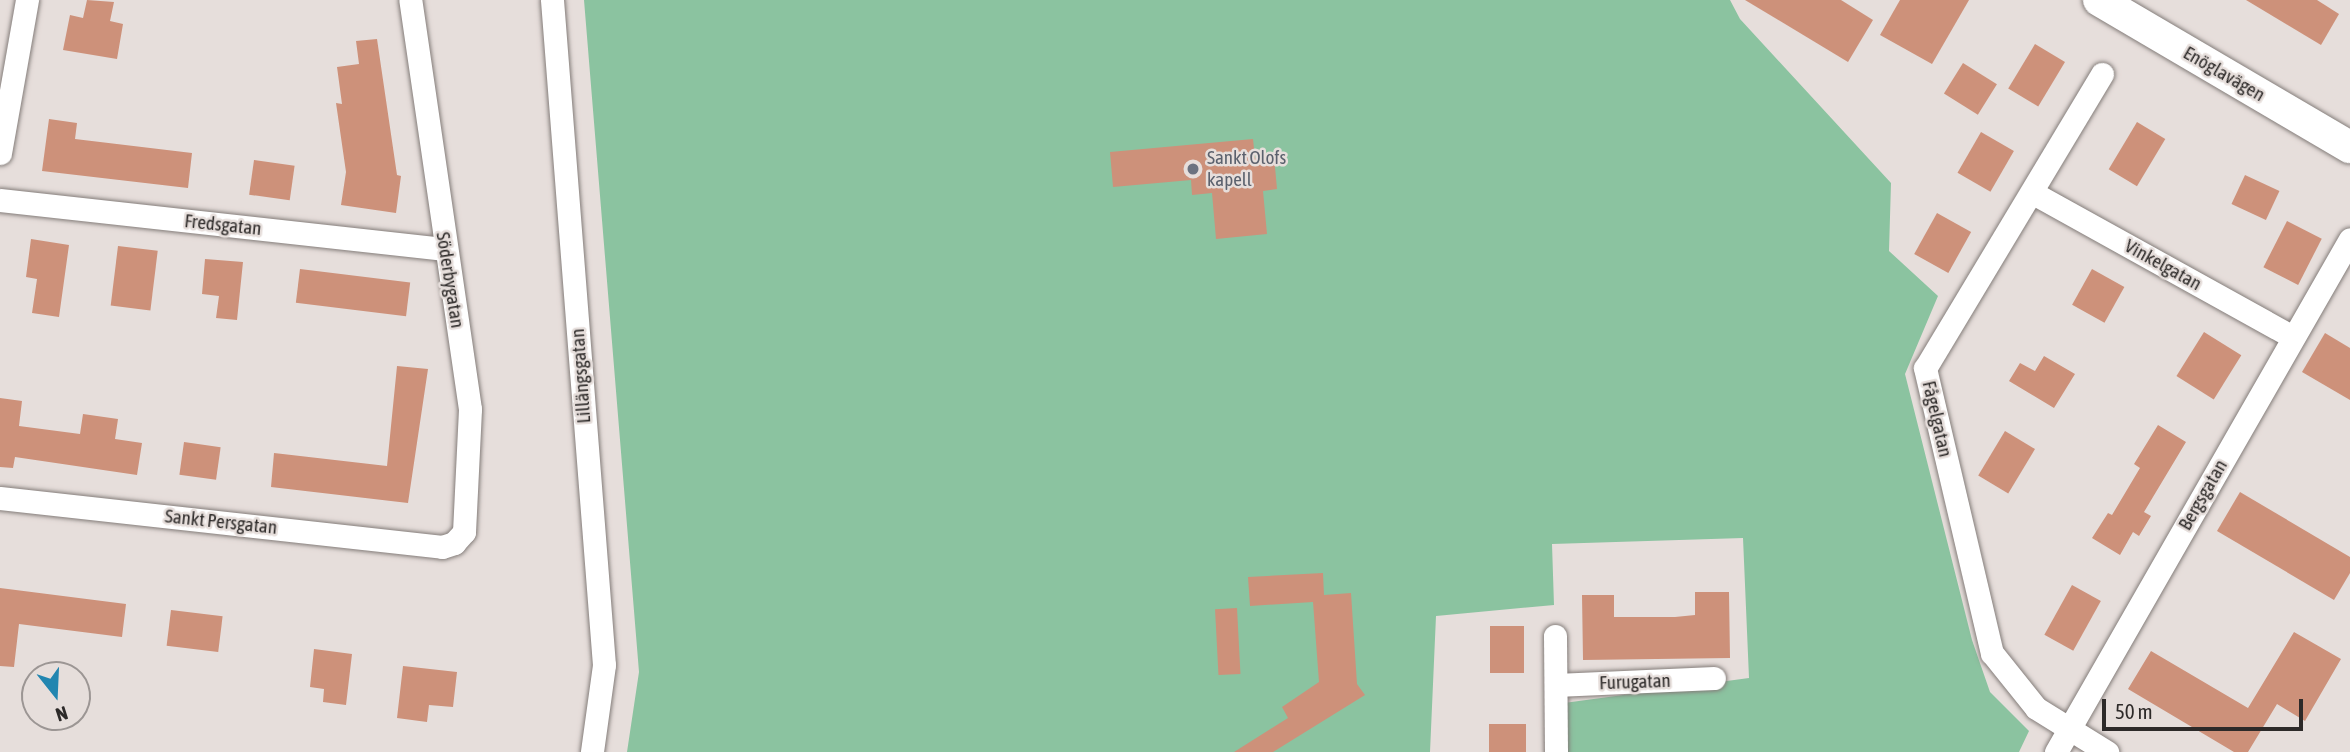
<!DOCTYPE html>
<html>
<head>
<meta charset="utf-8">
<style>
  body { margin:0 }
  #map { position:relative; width:2350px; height:752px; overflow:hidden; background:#e6dedb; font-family:"Asap Condensed",sans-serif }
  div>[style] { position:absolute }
  .green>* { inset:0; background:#8bc3a0 }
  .building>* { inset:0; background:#cd917a; transform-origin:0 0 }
  .roads { filter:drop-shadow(0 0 2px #847d7a) drop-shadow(0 0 2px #847d7a) }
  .street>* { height:23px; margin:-11.5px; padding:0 11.5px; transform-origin:11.5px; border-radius:11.5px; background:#fff }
  .secondary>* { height:32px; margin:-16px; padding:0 16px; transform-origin:16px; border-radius:16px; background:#fff }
  .dots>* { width:19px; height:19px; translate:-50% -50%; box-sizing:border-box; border:4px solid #e6dedb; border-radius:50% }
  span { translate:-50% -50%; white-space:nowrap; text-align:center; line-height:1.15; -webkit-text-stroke:5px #e6dedb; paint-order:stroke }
  .street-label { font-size:19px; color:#2d2a29 }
  .worship-label { font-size:19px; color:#5b616d }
  .left { translate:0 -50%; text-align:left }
  .north { position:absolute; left:21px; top:661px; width:70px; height:70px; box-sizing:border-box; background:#e6dedb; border:2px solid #9c9694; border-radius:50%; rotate:162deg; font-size:19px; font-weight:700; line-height:28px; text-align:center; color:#2d2a29 }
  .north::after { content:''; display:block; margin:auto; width:24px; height:32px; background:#2286b0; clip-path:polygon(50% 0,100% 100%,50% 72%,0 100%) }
  .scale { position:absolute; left:2102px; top:699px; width:201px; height:32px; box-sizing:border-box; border:4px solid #2d2a29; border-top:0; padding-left:9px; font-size:21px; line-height:24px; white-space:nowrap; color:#2d2a29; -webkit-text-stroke:5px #e6dedb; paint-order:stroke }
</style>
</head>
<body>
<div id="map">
  <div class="green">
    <i style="clip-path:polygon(584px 0,1730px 0,1740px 19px,1891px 183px,1889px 251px,1938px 296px,1905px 374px,1972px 640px,1990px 692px,2029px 731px,2019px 752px,1565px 752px,1564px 703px,1749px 678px,1743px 538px,1552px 544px,1554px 605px,1436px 616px,1430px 752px,627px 752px,639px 672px)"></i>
  </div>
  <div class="building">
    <i style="clip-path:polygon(87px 0,114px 2px,110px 21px,123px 24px,117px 59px,63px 50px,70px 15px,83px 18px)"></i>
    <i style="clip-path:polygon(1745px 0,1841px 0,1873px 20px,1848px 62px)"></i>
    <i style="clip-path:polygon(1900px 0,1969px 0,1932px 64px,1880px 35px)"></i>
    <i style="clip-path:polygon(2246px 0,2317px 0,2339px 14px,2321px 45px)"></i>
    <i style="clip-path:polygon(377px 39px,397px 175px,401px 176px,396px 213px,341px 205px,346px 172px,336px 103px,342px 104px,337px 67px,359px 64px,356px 41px)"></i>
    <i style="left:2035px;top:44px;width:35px;height:52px;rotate:31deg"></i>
    <i style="left:1963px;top:63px;width:40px;height:36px;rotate:32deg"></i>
    <i style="clip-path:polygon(49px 119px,77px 123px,75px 139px,192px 153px,188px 188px,42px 171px)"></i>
    <i style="left:2137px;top:122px;width:33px;height:55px;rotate:31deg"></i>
    <i style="left:1981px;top:132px;width:38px;height:47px;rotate:30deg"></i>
    <i style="clip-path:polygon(1253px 139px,1255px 158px,1274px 156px,1277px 189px,1263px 191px,1267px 234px,1216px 239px,1212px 193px,1192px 195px,1191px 180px,1113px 187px,1110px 152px)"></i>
    <i style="left:254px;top:160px;width:41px;height:35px;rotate:8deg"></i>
    <i style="left:2245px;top:175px;width:38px;height:32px;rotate:25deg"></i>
    <i style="left:1937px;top:213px;width:39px;height:47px;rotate:29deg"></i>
    <i style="left:2287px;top:221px;width:39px;height:52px;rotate:27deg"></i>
    <i style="clip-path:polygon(31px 239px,69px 245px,59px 317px,32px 313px,37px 279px,26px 277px)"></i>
    <i style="left:118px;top:246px;width:40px;height:60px;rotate:7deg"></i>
    <i style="clip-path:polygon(205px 259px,243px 262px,237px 320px,216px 318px,219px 296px,202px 294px)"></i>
    <i style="left:300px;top:269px;width:111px;height:34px;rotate:7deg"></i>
    <i style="left:2092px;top:269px;width:37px;height:41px;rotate:29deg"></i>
    <i style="left:2204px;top:332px;width:44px;height:52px;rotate:32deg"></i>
    <i style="clip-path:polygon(2325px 333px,2350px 348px,2350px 400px,2302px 372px)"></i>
    <i style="clip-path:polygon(2044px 356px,2075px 374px,2054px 408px,2009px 381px,2020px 363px,2035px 371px)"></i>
    <i style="clip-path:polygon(397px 366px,428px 369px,408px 503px,271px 487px,274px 453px,387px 466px)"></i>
    <i style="clip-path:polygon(0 398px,22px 401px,19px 426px,80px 434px,83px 414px,118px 419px,115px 439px,142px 443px,137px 475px,15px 457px,13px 468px,0 467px)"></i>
    <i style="clip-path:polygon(2158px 425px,2186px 442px,2144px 512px,2151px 516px,2139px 536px,2133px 532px,2120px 555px,2092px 538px,2108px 513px,2112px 515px,2140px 468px,2134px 464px)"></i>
    <i style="left:2005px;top:431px;width:35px;height:52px;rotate:31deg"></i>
    <i style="left:184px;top:442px;width:37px;height:33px;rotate:8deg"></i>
    <i style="clip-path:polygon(2240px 492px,2350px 557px,2350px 573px,2334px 600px,2217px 531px)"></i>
    <i style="clip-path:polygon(1323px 573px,1324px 595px,1351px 593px,1357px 684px,1365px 695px,1273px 752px,1234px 752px,1288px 718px,1282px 707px,1319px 682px,1313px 602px,1250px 606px,1248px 577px)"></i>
    <i style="left:2072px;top:585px;width:33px;height:57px;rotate:29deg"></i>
    <i style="clip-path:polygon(0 588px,126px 604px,122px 637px,19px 624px,14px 667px,0 666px)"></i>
    <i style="clip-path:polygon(1695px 592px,1729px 592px,1730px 658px,1583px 660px,1582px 595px,1614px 595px,1614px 617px,1675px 617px,1695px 615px)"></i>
    <i style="left:1237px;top:608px;width:66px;height:22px;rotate:87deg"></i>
    <i style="left:171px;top:610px;width:52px;height:36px;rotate:7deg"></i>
    <i style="left:1490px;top:626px;width:34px;height:47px"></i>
    <i style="clip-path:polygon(2294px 632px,2341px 659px,2305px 721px,2277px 704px,2248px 752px,2234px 752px,2128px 689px,2151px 651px,2248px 708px)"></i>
    <i style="clip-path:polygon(314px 649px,352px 654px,346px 705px,323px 702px,324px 689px,310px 687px)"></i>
    <i style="clip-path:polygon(403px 666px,457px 672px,453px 707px,429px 705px,427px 722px,397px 718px)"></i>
    <i style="left:1526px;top:724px;width:28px;height:37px;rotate:90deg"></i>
  </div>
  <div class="roads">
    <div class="street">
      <i style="left:552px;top:0;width:667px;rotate:85.53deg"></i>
      <i style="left:604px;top:665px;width:88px;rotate:97.9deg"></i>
      <i style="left:2102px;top:74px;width:343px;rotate:121deg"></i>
      <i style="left:1925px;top:368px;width:293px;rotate:76.8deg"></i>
      <i style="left:1992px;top:653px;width:70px;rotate:51.3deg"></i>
      <i style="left:2036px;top:708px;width:84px;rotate:31.8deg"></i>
      <i style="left:0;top:153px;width:155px;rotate:-80deg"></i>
      <i style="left:2033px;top:193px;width:297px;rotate:29deg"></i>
      <i style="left:0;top:200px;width:448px;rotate:6.3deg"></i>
      <i style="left:0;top:498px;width:445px;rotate:6.3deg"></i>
      <i style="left:442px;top:547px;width:13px;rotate:-18deg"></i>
      <i style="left:454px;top:543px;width:15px;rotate:-48deg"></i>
      <i style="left:464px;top:532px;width:123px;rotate:-87.2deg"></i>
      <i style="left:470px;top:409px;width:413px;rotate:-98.3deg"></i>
      <i style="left:1555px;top:636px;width:116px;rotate:89.5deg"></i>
      <i style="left:1556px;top:685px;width:158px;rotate:-2.5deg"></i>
      <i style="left:2056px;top:752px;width:591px;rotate:-60.18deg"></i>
    </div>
    <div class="secondary">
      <i style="left:2099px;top:0;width:291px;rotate:30.4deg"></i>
    </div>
  </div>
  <div class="dots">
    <i style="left:1193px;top:169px;background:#6b7280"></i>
  </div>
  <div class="street-label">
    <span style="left:2224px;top:74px;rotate:30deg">Enöglavägen</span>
    <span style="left:223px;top:225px;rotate:6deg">Fredsgatan</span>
    <span style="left:2163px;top:265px;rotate:29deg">Vinkelgatan</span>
    <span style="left:450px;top:280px;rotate:81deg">Söderbygatan</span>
    <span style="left:581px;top:376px;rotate:-94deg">Lillängsgatan</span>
    <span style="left:1937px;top:419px;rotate:77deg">Fågelgatan</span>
    <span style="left:2203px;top:495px;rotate:-60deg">Bergsgatan</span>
    <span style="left:221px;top:522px;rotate:6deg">Sankt Persgatan</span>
    <span style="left:1635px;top:682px;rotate:-2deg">Furugatan</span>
  </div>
  <div class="worship-label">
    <span class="left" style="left:1207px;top:169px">Sankt Olofs<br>kapell</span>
  </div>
  <div class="north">N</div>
  <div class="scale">50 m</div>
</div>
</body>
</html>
